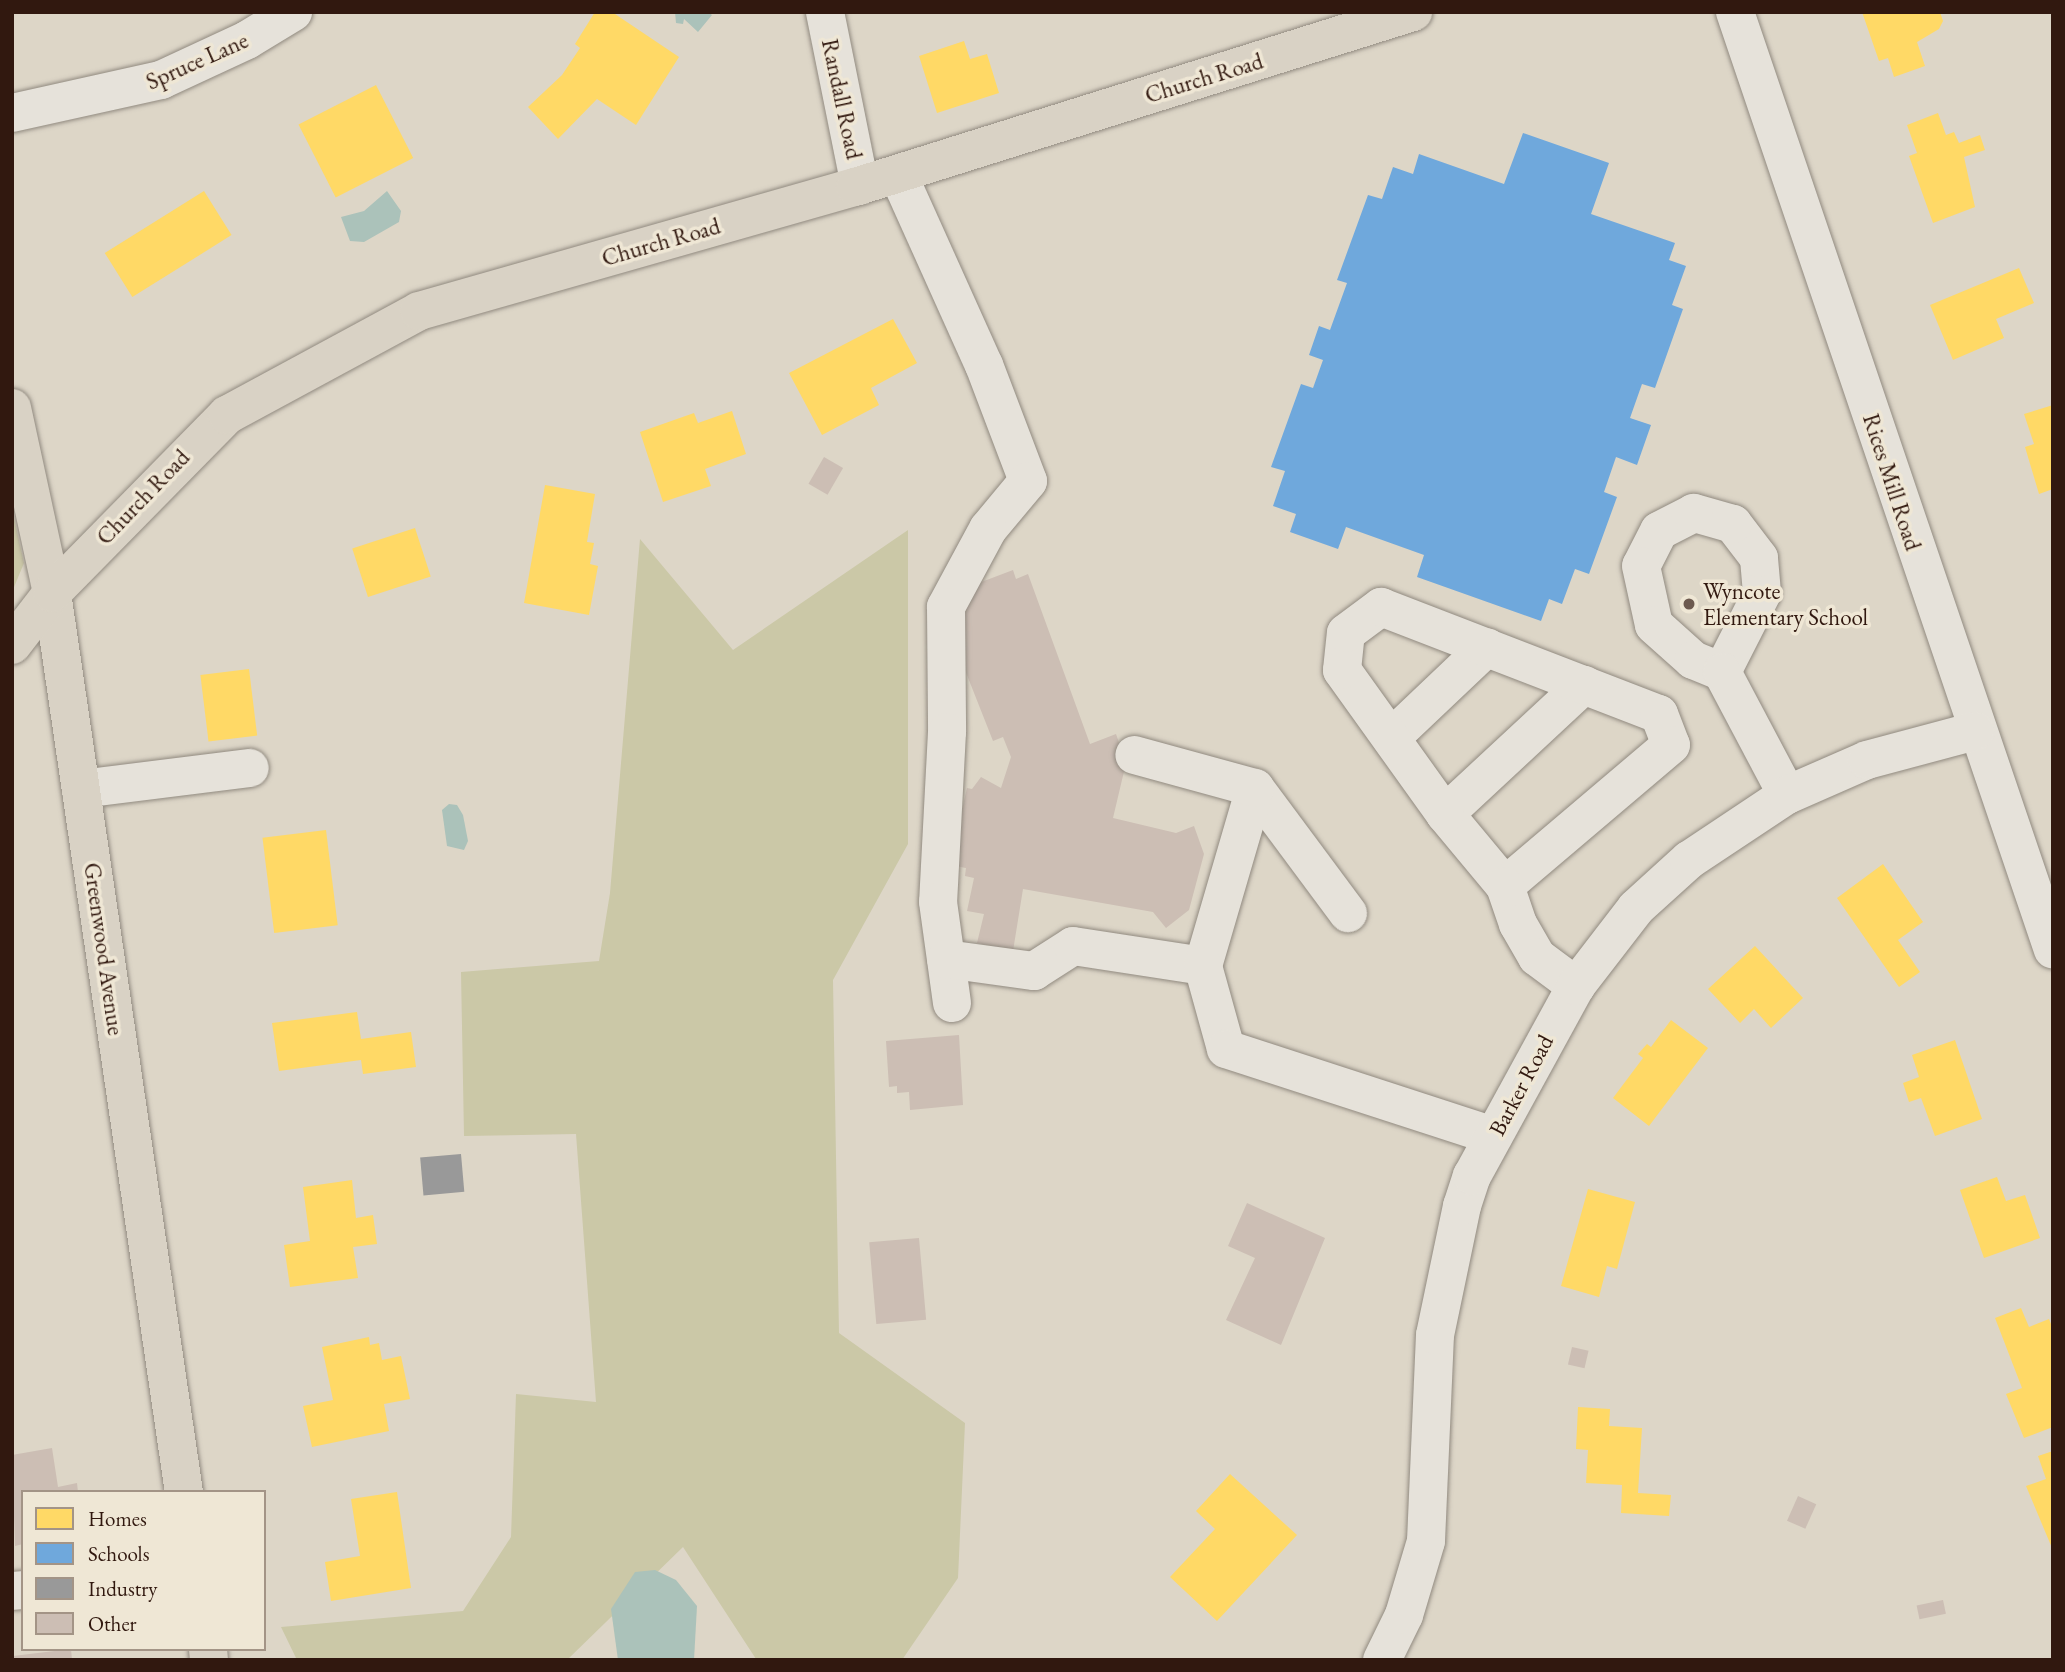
<!DOCTYPE html>
<html>
<head>
<meta charset="utf-8">
<style>
  body { margin:0 }
  #map { position:relative; width:2065px; height:1672px; overflow:hidden; background:#ddd6c7; font-family:"EB Garamond",serif }
  div>[style] { position:absolute }
  .green>* { inset:0; background:#cbc8a7 }
  .water>* { inset:0; background:#abc2ba }
  .homes>* { inset:0; background:#ffd966; transform-origin:0 0 }
  .schools>* { inset:0; background:#6fa8dc }
  .industry>* { inset:0; background:#999; transform-origin:0 0 }
  .building>* { inset:0; background:#ccbeb4; transform-origin:0 0 }
  .roads { filter:drop-shadow(0 0 2px #918a80) drop-shadow(0 0 2px #918a80) }
  .minor>* { height:38px; margin:-19px; padding:0 19px; transform-origin:19px; border-radius:19px; background:#e6e2da }
  .major>* { height:38px; margin:-19px; padding:0 19px; transform-origin:19px; border-radius:19px; background:#d9d2c5 }
  .dots>* { width:19px; height:19px; translate:-50% -50%; box-sizing:border-box; border:4px solid #efe7d5; border-radius:50% }
  span { translate:-50% -50%; white-space:nowrap; text-align:center; line-height:1.15; -webkit-text-stroke:7px #efe7d5; paint-order:stroke }
  .street-label { font-size:23px; color:#31180f }
  .poi-label { font-size:23px; color:#31180f }
  .left { translate:0 -50%; text-align:left }
  .frame { position:absolute; inset:0; border:14px solid #31180f; pointer-events:none }
  .legend { position:absolute; left:21px; top:1490px; width:245px; height:161px; box-sizing:border-box; background:#efe7d5; border:2px solid #a39486; margin:0; padding:9px 12px; list-style:none; font-size:21px; color:#31180f }
  .legend li { display:flex; align-items:center; gap:14px; height:35px }
  .legend b { width:35px; border:2px solid #a39486 }
</style>
</head>
<body>
<div id="map">
  <div class="green">
    <i style="clip-path:polygon(12px 509px,24px 563px,12px 592px)"></i>
    <i style="clip-path:polygon(908px 530px,908px 844px,833px 980px,839px 1333px,965px 1423px,958px 1578px,902px 1660px,756px 1659px,683px 1547px,567px 1660px,297px 1660px,281px 1627px,463px 1611px,511px 1537px,516px 1394px,596px 1402px,576px 1134px,464px 1136px,461px 972px,599px 961px,610px 893px,640px 539px,733px 650px)"></i>
  </div>
  <div class="water">
    <i style="clip-path:polygon(675px 12px,708px 12px,712px 15px,698px 32px,684px 19px,683px 24px,676px 23px)"></i>
    <i style="clip-path:polygon(387px 191px,401px 211px,399px 222px,364px 242px,350px 241px,341px 217px,364px 211px)"></i>
    <i style="clip-path:polygon(449px 804px,457px 805px,463px 815px,468px 841px,464px 850px,447px 846px,442px 810px)"></i>
    <i style="clip-path:polygon(655px 1570px,676px 1580px,697px 1606px,694px 1660px,618px 1660px,611px 1609px,635px 1572px)"></i>
  </div>
  <div class="homes">
    <i style="clip-path:polygon(595px 12px,612px 12px,679px 57px,636px 125px,597px 99px,558px 139px,528px 107px,562px 75px,580px 48px,575px 44px)"></i>
    <i style="clip-path:polygon(1862px 12px,1940px 12px,1943px 21px,1939px 29px,1917px 42px,1925px 66px,1894px 77px,1888px 58px,1879px 61px)"></i>
    <i style="clip-path:polygon(964px 41px,970px 59px,987px 54px,999px 93px,937px 113px,919px 56px)"></i>
    <i style="left:376px;top:85px;width:82px;height:87px;rotate:63deg"></i>
    <i style="clip-path:polygon(1938px 113px,1946px 135px,1954px 132px,1959px 143px,1980px 135px,1985px 150px,1964px 157px,1975px 207px,1933px 223px,1909px 156px,1917px 153px,1907px 125px)"></i>
    <i style="left:204px;top:191px;width:52px;height:117px;rotate:58deg"></i>
    <i style="clip-path:polygon(2019px 268px,2034px 303px,1996px 319px,2004px 338px,1953px 360px,1930px 305px)"></i>
    <i style="clip-path:polygon(893px 319px,917px 363px,871px 388px,879px 405px,822px 435px,789px 373px)"></i>
    <i style="clip-path:polygon(2053px 405px,2053px 489px,2039px 494px,2025px 447px,2034px 444px,2024px 414px)"></i>
    <i style="clip-path:polygon(732px 411px,746px 454px,705px 469px,711px 486px,663px 502px,640px 432px,694px 413px,698px 423px)"></i>
    <i style="clip-path:polygon(545px 485px,595px 494px,587px 542px,594px 543px,590px 564px,598px 566px,589px 615px,524px 603px)"></i>
    <i style="left:415px;top:528px;width:51px;height:66px;rotate:72deg"></i>
    <i style="left:249px;top:669px;width:67px;height:49px;rotate:83deg"></i>
    <i style="left:326px;top:830px;width:96px;height:64px;rotate:83deg"></i>
    <i style="clip-path:polygon(1883px 864px,1923px 922px,1898px 940px,1920px 972px,1899px 987px,1837px 898px)"></i>
    <i style="clip-path:polygon(1755px 946px,1803px 998px,1771px 1028px,1754px 1009px,1740px 1023px,1708px 989px)"></i>
    <i style="clip-path:polygon(357px 1012px,361px 1039px,411px 1032px,416px 1067px,363px 1074px,361px 1060px,279px 1071px,272px 1023px)"></i>
    <i style="clip-path:polygon(1671px 1020px,1708px 1048px,1649px 1126px,1613px 1098px,1643px 1058px,1638px 1054px,1647px 1044px,1651px 1047px)"></i>
    <i style="clip-path:polygon(1955px 1040px,1982px 1119px,1935px 1136px,1921px 1098px,1909px 1102px,1903px 1083px,1919px 1077px,1912px 1055px)"></i>
    <i style="clip-path:polygon(1997px 1177px,2006px 1201px,2025px 1195px,2040px 1238px,1984px 1258px,1960px 1190px)"></i>
    <i style="clip-path:polygon(352px 1180px,356px 1218px,373px 1215px,377px 1244px,353px 1247px,358px 1278px,290px 1287px,284px 1245px,310px 1241px,303px 1187px)"></i>
    <i style="clip-path:polygon(1588px 1189px,1635px 1202px,1617px 1269px,1607px 1266px,1599px 1297px,1561px 1286px)"></i>
    <i style="clip-path:polygon(2021px 1308px,2029px 1327px,2049px 1319px,2053px 1329px,2053px 1427px,2024px 1438px,2006px 1394px,2022px 1388px,1995px 1318px)"></i>
    <i style="clip-path:polygon(369px 1337px,370px 1345px,379px 1343px,382px 1360px,401px 1356px,410px 1399px,384px 1404px,389px 1431px,312px 1447px,303px 1406px,333px 1400px,322px 1347px)"></i>
    <i style="clip-path:polygon(1578px 1407px,1610px 1409px,1609px 1426px,1642px 1428px,1638px 1493px,1671px 1495px,1669px 1516px,1621px 1513px,1622px 1485px,1586px 1483px,1588px 1450px,1576px 1449px)"></i>
    <i style="clip-path:polygon(2053px 1451px,2053px 1548px,2052px 1548px,2026px 1486px,2046px 1479px,2038px 1456px)"></i>
    <i style="clip-path:polygon(1230px 1474px,1297px 1535px,1217px 1621px,1170px 1577px,1215px 1529px,1196px 1511px)"></i>
    <i style="clip-path:polygon(397px 1492px,411px 1588px,331px 1601px,325px 1562px,360px 1556px,351px 1499px)"></i>
  </div>
  <div class="schools">
    <i style="clip-path:polygon(1523px 133px,1609px 163px,1591px 214px,1675px 243px,1669px 260px,1686px 266px,1672px 305px,1683px 309px,1655px 388px,1642px 384px,1630px 418px,1651px 425px,1637px 465px,1616px 457px,1604px 492px,1617px 497px,1589px 574px,1575px 569px,1562px 604px,1549px 599px,1541px 621px,1417px 577px,1424px 555px,1346px 527px,1338px 549px,1290px 532px,1296px 514px,1273px 506px,1285px 471px,1271px 467px,1301px 384px,1313px 388px,1323px 360px,1309px 355px,1319px 326px,1330px 330px,1347px 283px,1337px 280px,1368px 195px,1382px 199px,1393px 167px,1413px 174px,1419px 154px,1504px 184px)"></i>
  </div>
  <div class="industry">
    <i style="left:461px;top:1154px;width:38px;height:41px;rotate:85deg"></i>
  </div>
  <div class="building">
    <i style="left:824px;top:457px;width:22px;height:31px;rotate:30deg"></i>
    <i style="clip-path:polygon(1013px 570px,1016px 579px,1028px 574px,1090px 744px,1116px 734px,1126px 763px,1113px 818px,1176px 833px,1194px 826px,1204px 854px,1189px 910px,1166px 928px,1153px 912px,1023px 889px,1013px 951px,977px 943px,984px 914px,967px 911px,974px 878px,965px 876px,966px 868px,949px 865px,967px 788px,972px 789px,981px 777px,1001px 788px,1011px 757px,1003px 737px,993px 741px,950px 632px,963px 589px)"></i>
    <i style="clip-path:polygon(959px 1035px,963px 1105px,910px 1110px,909px 1092px,897px 1093px,897px 1086px,889px 1087px,886px 1041px)"></i>
    <i style="clip-path:polygon(1247px 1203px,1325px 1238px,1281px 1345px,1226px 1320px,1255px 1258px,1228px 1246px)"></i>
    <i style="left:919px;top:1238px;width:82px;height:50px;rotate:85deg"></i>
    <i style="left:1572px;top:1347px;width:17px;height:18px;rotate:13deg"></i>
    <i style="clip-path:polygon(52px 1448px,58px 1487px,77px 1483px,78px 1492px,23px 1492px,23px 1544px,15px 1546px,12px 1455px)"></i>
    <i style="left:1798px;top:1496px;width:20px;height:27px;rotate:24deg"></i>
    <i style="left:1943px;top:1600px;width:14px;height:27px;rotate:78deg"></i>
    <i style="clip-path:polygon(71px 1649px,72px 1660px,13px 1660px,13px 1656px)"></i>
  </div>
  <div class="roads">
    <div class="minor">
      <i style="left:825px;top:12px;width:177px;rotate:78.6deg"></i>
      <i style="left:1735px;top:12px;width:990px;rotate:71.27deg"></i>
      <i style="left:12px;top:113px;width:153px;rotate:-12.5deg"></i>
      <i style="left:161px;top:80px;width:95px;rotate:-24.9deg"></i>
      <i style="left:247px;top:40px;width:54px;rotate:-31.3deg"></i>
      <i style="left:898px;top:174px;width:209px;rotate:65.8deg"></i>
      <i style="left:984px;top:365px;width:124px;rotate:69.2deg"></i>
      <i style="left:1028px;top:481px;width:62px;rotate:129.8deg"></i>
      <i style="left:988px;top:529px;width:89px;rotate:118.3deg"></i>
      <i style="left:946px;top:607px;width:125px;rotate:89.5deg"></i>
      <i style="left:947px;top:732px;width:170px;rotate:93deg"></i>
      <i style="left:938px;top:902px;width:102px;rotate:82.1deg"></i>
      <i style="left:1722px;top:672px;width:89px;rotate:-63.1deg"></i>
      <i style="left:1762px;top:593px;width:35px;rotate:-95deg"></i>
      <i style="left:1759px;top:558px;width:43px;rotate:-127.4deg"></i>
      <i style="left:1733px;top:524px;width:41px;rotate:-164.2deg"></i>
      <i style="left:1694px;top:513px;width:39px;rotate:153deg"></i>
      <i style="left:1659px;top:531px;width:39px;rotate:117deg"></i>
      <i style="left:1641px;top:566px;width:60px;rotate:77.6deg"></i>
      <i style="left:1654px;top:625px;width:52px;rotate:41.9deg"></i>
      <i style="left:1693px;top:660px;width:31px;rotate:22deg"></i>
      <i style="left:1722px;top:672px;width:139px;rotate:62.1deg"></i>
      <i style="left:1391px;top:738px;width:132px;rotate:-43.5deg"></i>
      <i style="left:1255px;top:788px;width:156px;rotate:53.4deg"></i>
      <i style="left:81px;top:789px;width:170px;rotate:-7.1deg"></i>
      <i style="left:1445px;top:814px;width:190px;rotate:-42.9deg"></i>
      <i style="left:1505px;top:886px;width:94px;rotate:-129.8deg"></i>
      <i style="left:1445px;top:814px;width:177px;rotate:-125.6deg"></i>
      <i style="left:1342px;top:670px;width:37px;rotate:-84deg"></i>
      <i style="left:1346px;top:633px;width:44px;rotate:-36.6deg"></i>
      <i style="left:1381px;top:607px;width:298px;rotate:21.1deg"></i>
      <i style="left:1659px;top:714px;width:33px;rotate:69deg"></i>
      <i style="left:1671px;top:745px;width:218px;rotate:139.7deg"></i>
      <i style="left:1505px;top:886px;width:40px;rotate:71.1deg"></i>
      <i style="left:1518px;top:924px;width:38px;rotate:60deg"></i>
      <i style="left:1537px;top:957px;width:49px;rotate:36.6deg"></i>
      <i style="left:946px;top:959px;width:89px;rotate:7.8deg"></i>
      <i style="left:1034px;top:971px;width:46px;rotate:-32.7deg"></i>
      <i style="left:1073px;top:946px;width:132px;rotate:8.7deg"></i>
      <i style="left:1203px;top:966px;width:185px;rotate:-73.7deg"></i>
      <i style="left:1255px;top:788px;width:125px;rotate:-164.7deg"></i>
      <i style="left:1203px;top:966px;width:86px;rotate:74.5deg"></i>
      <i style="left:1226px;top:1049px;width:281px;rotate:18deg"></i>
      <i style="left:12px;top:1591px;width:11px;rotate:-5deg"></i>
      <i style="left:1382px;top:1660px;width:50px;rotate:-63.9deg"></i>
      <i style="left:1404px;top:1615px;width:77px;rotate:-73.4deg"></i>
      <i style="left:1426px;top:1541px;width:206px;rotate:-87.5deg"></i>
      <i style="left:1435px;top:1335px;width:132px;rotate:-78.2deg"></i>
      <i style="left:1462px;top:1206px;width:32px;rotate:-72deg"></i>
      <i style="left:1472px;top:1176px;width:217px;rotate:-61.3deg"></i>
      <i style="left:1576px;top:986px;width:98px;rotate:-52.4deg"></i>
      <i style="left:1636px;top:908px;width:72px;rotate:-42.2deg"></i>
      <i style="left:1689px;top:860px;width:118px;rotate:-33.6deg"></i>
      <i style="left:1787px;top:795px;width:87px;rotate:-23.6deg"></i>
      <i style="left:1867px;top:760px;width:112px;rotate:-15deg"></i>
    </div>
    <div class="major">
      <i style="left:12px;top:408px;width:189px;rotate:77.8deg"></i>
      <i style="left:52px;top:593px;width:909px;rotate:81.65deg"></i>
      <i style="left:12px;top:645px;width:66px;rotate:-52.4deg"></i>
      <i style="left:52px;top:593px;width:250px;rotate:-45.5deg"></i>
      <i style="left:227px;top:415px;width:218px;rotate:-28.4deg"></i>
      <i style="left:419px;top:311px;width:453px;rotate:-15.9deg"></i>
      <i style="left:855px;top:187px;width:585px;rotate:-17.41deg"></i>
      <i style="left:208px;top:1649px;width:11px;rotate:85deg"></i>
    </div>
  </div>
  <div class="dots">
    <i style="left:1689px;top:604px;background:#6d5a4f"></i>
  </div>
  <div class="street-label">
    <span style="left:197px;top:61px;rotate:-24deg">Spruce Lane</span>
    <span style="left:1204px;top:78px;rotate:-17deg">Church Road</span>
    <span style="left:842px;top:99px;rotate:78deg">Randall Road</span>
    <span style="left:661px;top:242px;rotate:-16deg">Church Road</span>
    <span style="left:1892px;top:482px;rotate:72deg">Rices Mill Road</span>
    <span style="left:143px;top:497px;rotate:-46deg">Church Road</span>
    <span style="left:104px;top:949px;rotate:82deg">Greenwood Avenue</span>
    <span style="left:1521px;top:1085px;rotate:-62deg">Barker Road</span>
  </div>
  <div class="poi-label">
    <span class="left" style="left:1703px;top:604px">Wyncote<br>Elementary School</span>
  </div>
  <div class="frame"></div>
  <ul class="legend">
  <li><b style="height:19px;background:#ffd966"></b>Homes</li>
  <li><b style="height:19px;background:#6fa8dc"></b>Schools</li>
  <li><b style="height:19px;background:#999"></b>Industry</li>
  <li><b style="height:19px;background:#ccbeb4"></b>Other</li>
  </ul>
</div>
</body>
</html>
